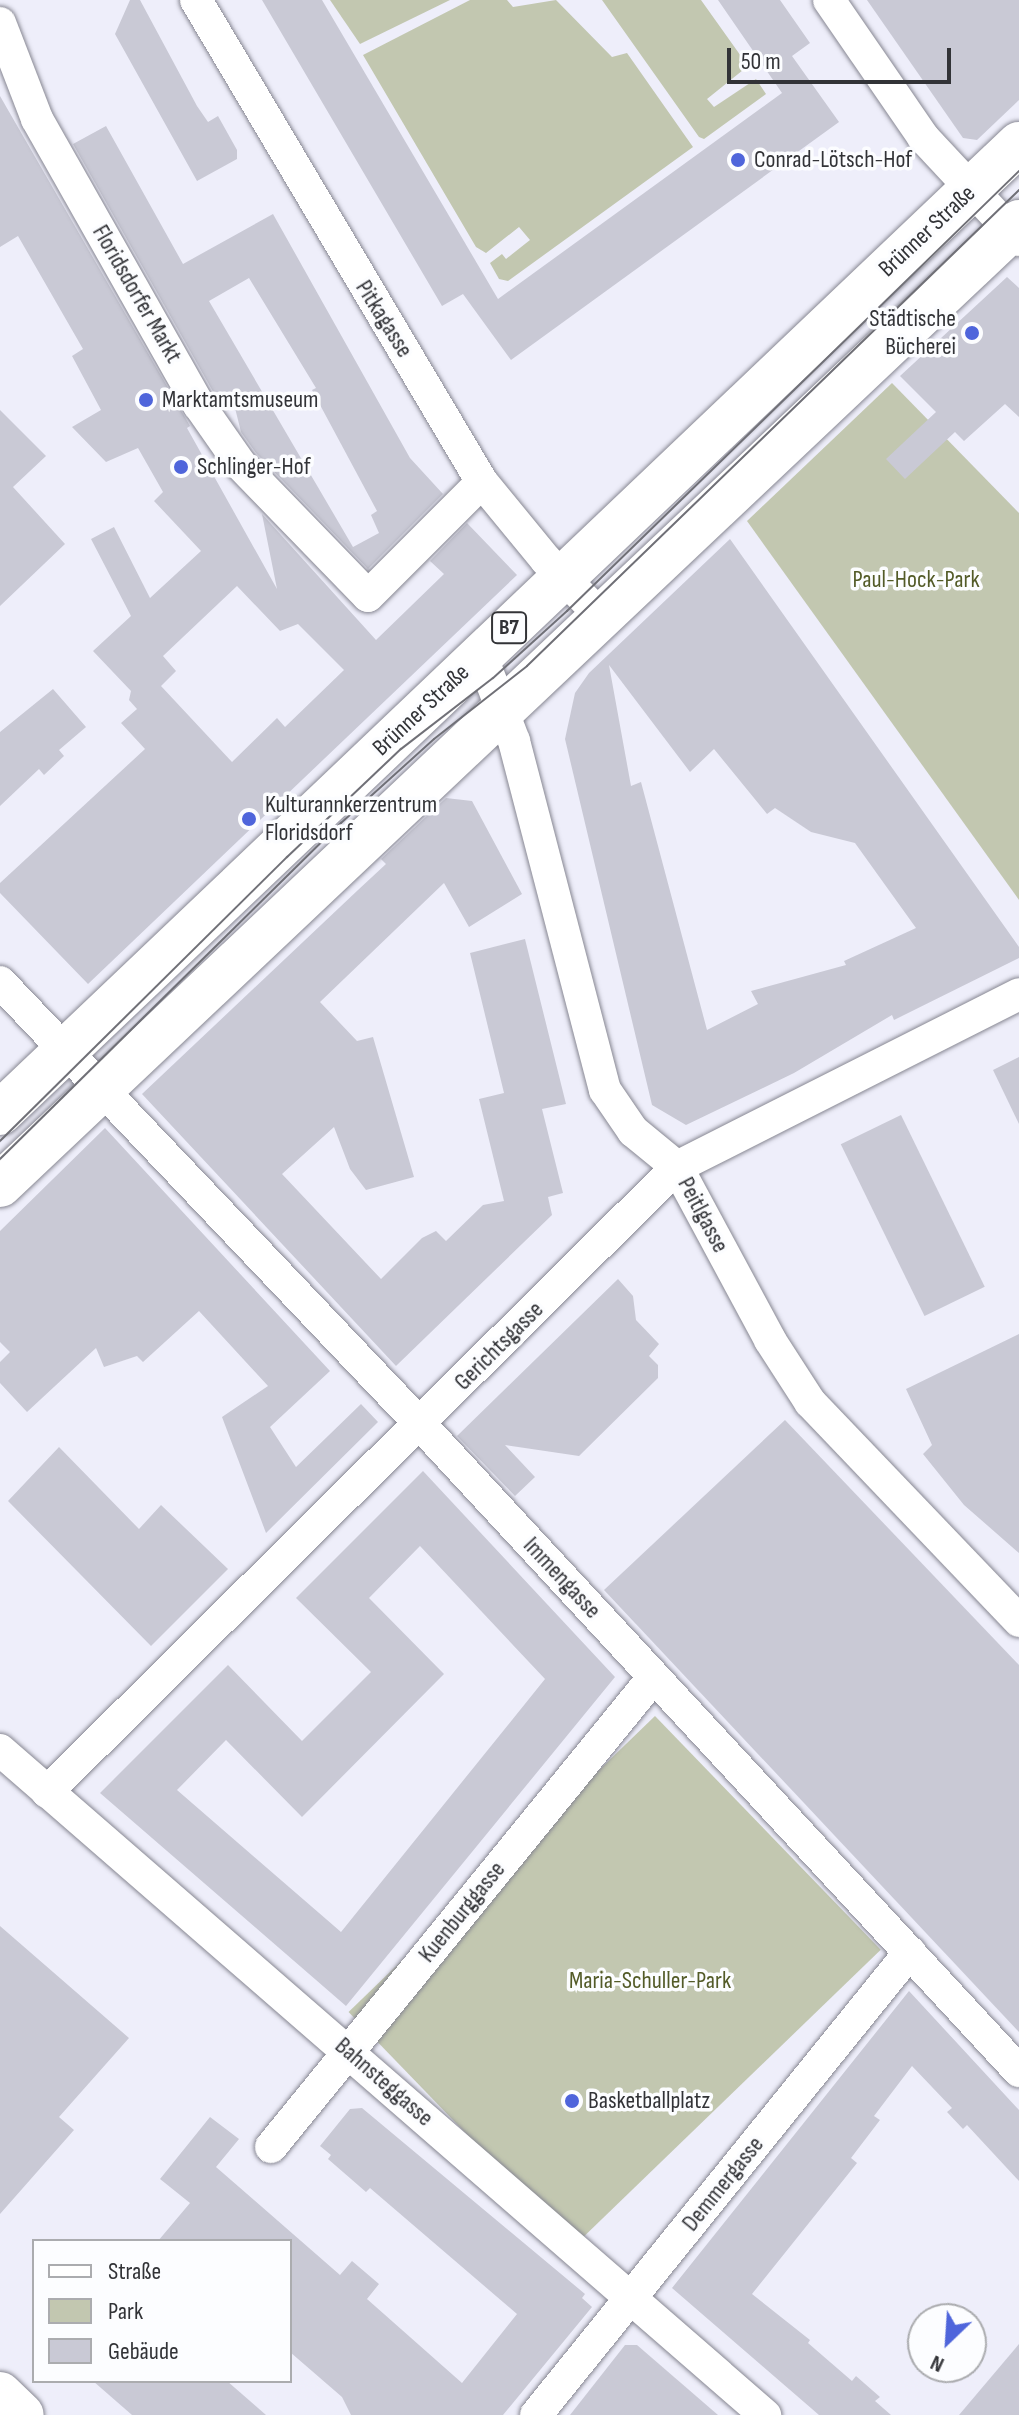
<!DOCTYPE html>
<html>
<head>
<meta charset="utf-8">
<style>
  body { margin:0 }
  #map { position:relative; width:1019px; height:2415px; overflow:hidden; background:#eeeefa; font-family:"Sofia Sans Condensed",sans-serif }
  div>[style] { position:absolute }
  .green>* { inset:0; background:#c2c7b0; transform-origin:0 0 }
  .building>* { inset:0; background:#c9c9d5; transform-origin:0 0 }
  .roads { filter:drop-shadow(0 0 2px #878792) drop-shadow(0 0 2px #878792) }
  .minor>* { height:32px; margin:-16px; padding:0 16px; transform-origin:16px; border-radius:16px; background:#fff }
  .primary>* { height:44px; margin:-22px; padding:0 22px; transform-origin:22px; border-radius:22px; background:#fff }
  .tram>* { height:2px; margin:-1px; padding:0 1px; transform-origin:1px; border-radius:1px; background:#707077 }
  .dots>* { width:22px; height:22px; translate:-50% -50%; box-sizing:border-box; border:4px solid #fcfdff; border-radius:50% }
  span { translate:-50% -50%; white-space:nowrap; text-align:center; line-height:1.15; -webkit-text-stroke:7px #fcfdff; paint-order:stroke }
  .shield-label span { padding:2px 6px; background:#fcfdff; border:2px solid; border-radius:6px; -webkit-text-stroke-width:0 }
  .shield-label { font-size:22px; color:#323337; font-weight:700 }
  .poi-label { font-size:24px; color:#323337 }
  .left { translate:0 -50%; text-align:left }
  .right { translate:-100% -50%; text-align:right }
  .street-label { font-size:24px; color:#323337 }
  .park-label { font-size:24px; color:#535b28 }
  .legend { position:absolute; left:32px; top:2239px; width:260px; height:144px; box-sizing:border-box; background:#fcfdff; border:2px solid #abacaf; margin:0; padding:10px 14px; list-style:none; font-size:24px; color:#323337 }
  .legend li { display:flex; align-items:center; gap:16px; height:40px }
  .legend b { width:40px; border:2px solid #abacaf }
  .north { position:absolute; left:907px; top:2303px; width:80px; height:80px; box-sizing:border-box; background:#fcfdff; border:2px solid #abacaf; border-radius:50%; rotate:205deg; font-size:22px; font-weight:700; line-height:32px; text-align:center; color:#323337 }
  .north::after { content:''; display:block; margin:auto; width:28px; height:36px; background:#4f65db; clip-path:polygon(50% 0,100% 100%,50% 72%,0 100%) }
  .scale { position:absolute; left:727px; top:48px; width:224px; height:36px; box-sizing:border-box; border:4px solid #323337; border-top:0; padding-left:10px; font-size:24px; line-height:28px; white-space:nowrap; color:#323337; -webkit-text-stroke:6px #fcfdff; paint-order:stroke }
</style>
</head>
<body>
<div id="map">
  <div class="green">
    <i style="clip-path:polygon(330px 0,450px 0,360px 44px)"></i>
    <i style="clip-path:polygon(470px 0,507px 0,513px 7px,556px 0,612px 57px,627px 53px,693px 147px,508px 281px,499px 279px,490px 263px,502px 254px,506px 259px,530px 240px,519px 227px,486px 253px,476px 247px,363px 55px)"></i>
    <i style="clip-path:polygon(602px 0,701px 0,748px 66px,707px 99px,714px 107px,756px 79px,766px 94px,704px 139px,699px 137px)"></i>
    <i style="clip-path:polygon(892px 383px,1019px 513px,1019px 900px,747px 521px)"></i>
    <i style="left:655px;top:1716px;width:325px;height:426px;rotate:46deg"></i>
  </div>
  <div class="building">
    <i style="clip-path:polygon(130px 0,140px 0,197px 106px,208px 122px,218px 116px,237px 150px,237px 159px,197px 181px,115px 34px)"></i>
    <i style="clip-path:polygon(262px 0,322px 0,498px 299px,782px 93px,718px 0,780px 0,810px 43px,792px 56px,839px 122px,511px 360px,463px 294px,442px 306px)"></i>
    <i style="clip-path:polygon(867px 0,1019px 0,1019px 100px,977px 140px,963px 138px)"></i>
    <i style="clip-path:polygon(evenodd,0 96px,190px 426px,187px 428px,277px 589px,262px 514px,376px 640px,444px 574px,430px 561px,467px 523px,517px 575px,88px 984px,0 893px,0 883px,145px 749px,121px 723px,137px 709px,129px 700px,131px 691px,93px 651px,131px 616px,91px 539px,114px 527px,150px 598px,201px 551px,154px 501px,163px 492px,138px 448px,106px 462px,72px 427px,101px 410px,72px 356px,83px 349px,18px 236px,0 247px,0 96px,237px 586px,280px 631px,298px 624px,344px 670px,285px 727px,277px 718px,232px 762px,161px 686px,176px 671px,163px 656px,237px 586px)"></i>
    <i style="clip-path:polygon(evenodd,106px 126px,183px 264px,273px 214px,410px 458px,443px 494px,368px 569px,256px 453px,241px 432px,234px 404px,225px 408px,215px 395px,73px 144px,106px 126px,249px 278px,316px 388px,312px 390px,377px 511px,371px 515px,379px 533px,353px 547px,209px 301px,249px 278px)"></i>
    <i style="clip-path:polygon(1007px 277px,1019px 288px,1019px 417px,1005px 404px,964px 441px,955px 432px,905px 479px,886px 459px,936px 412px,900px 376px)"></i>
    <i style="clip-path:polygon(0 410px,46px 456px,13px 487px,65px 544px,0 606px)"></i>
    <i style="clip-path:polygon(evenodd,730px 539px,1019px 947px,1019px 958px,894px 1020px,892px 1015px,794px 1073px,686px 1125px,652px 1105px,565px 739px,575px 693px,589px 673px,730px 539px,609px 665px,690px 772px,714px 749px,767px 814px,775px 808px,811px 832px,855px 843px,916px 928px,844px 961px,846px 965px,751px 991px,758px 1004px,707px 1030px,641px 782px,631px 786px,609px 665px)"></i>
    <i style="clip-path:polygon(53px 689px,86px 727px,59px 750px,64px 756px,44px 775px,39px 769px,0 806px,0 732px)"></i>
    <i style="clip-path:polygon(446px 798px,472px 801px,522px 894px,469px 927px,444px 883px,320px 1002px,357px 1041px,373px 1037px,414px 1177px,366px 1190px,350px 1169px,334px 1127px,282px 1174px,381px 1279px,422px 1238px,436px 1231px,446px 1241px,483px 1205px,504px 1201px,479px 1099px,504px 1093px,470px 953px,525px 939px,566px 1104px,542px 1109px,563px 1193px,548px 1197px,552px 1215px,396px 1366px,142px 1094px,358px 890px,386px 864px,381px 859px)"></i>
    <i style="clip-path:polygon(1019px 1057px,1019px 1124px,993px 1070px)"></i>
    <i style="left:901px;top:1115px;width:191px;height:67px;rotate:64deg"></i>
    <i style="clip-path:polygon(105px 1128px,330px 1371px,270px 1427px,296px 1467px,361px 1404px,378px 1422px,266px 1533px,222px 1417px,268px 1386px,199px 1311px,143px 1362px,137px 1356px,104px 1367px,96px 1348px,27px 1412px,0 1383px,0 1362px,10px 1352px,0 1342px,0 1231px)"></i>
    <i style="clip-path:polygon(618px 1279px,633px 1296px,636px 1320px,659px 1344px,649px 1356px,658px 1365px,658px 1378px,579px 1456px,505px 1445px,535px 1477px,515px 1496px,457px 1436px)"></i>
    <i style="clip-path:polygon(1019px 1334px,1019px 1553px,964px 1505px,923px 1454px,932px 1445px,906px 1389px)"></i>
    <i style="clip-path:polygon(785px 1420px,1019px 1665px,1019px 2032px,604px 1590px)"></i>
    <i style="clip-path:polygon(59px 1447px,139px 1529px,161px 1505px,228px 1569px,151px 1646px,8px 1501px)"></i>
    <i style="clip-path:polygon(evenodd,423px 1471px,615px 1677px,346px 2006px,100px 1793px,228px 1665px,302px 1741px,371px 1672px,296px 1598px,423px 1471px,420px 1546px,545px 1679px,341px 1932px,177px 1790px,226px 1740px,302px 1817px,444px 1674px,369px 1598px,420px 1546px)"></i>
    <i style="clip-path:polygon(0 1926px,129px 2038px,59px 2117px,74px 2130px,0 2214px)"></i>
    <i style="clip-path:polygon(909px 1991px,1019px 2110px,1019px 2181px,967px 2125px,963px 2129px,947px 2112px,952px 2108px,912px 2066px,874px 2116px,880px 2120px,851px 2158px,857px 2163px,752px 2294px,810px 2340px,808px 2343px,852px 2381px,856px 2376px,880px 2397px,875px 2401px,891px 2415px,819px 2415px,672px 2288px)"></i>
    <i style="clip-path:polygon(362px 2108px,585px 2294px,582px 2298px,592px 2307px,503px 2415px,351px 2415px,342px 2397px,290px 2352px,290px 2241px,158px 2241px,190px 2203px,160px 2179px,210px 2117px,239px 2139px,216px 2167px,340px 2275px,352px 2261px,379px 2284px,367px 2299px,462px 2383px,517px 2314px,370px 2188px,366px 2192px,328px 2159px,331px 2155px,320px 2146px,350px 2109px)"></i>
    <i style="clip-path:polygon(1019px 2344px,1019px 2415px,959px 2415px)"></i>
    <i style="clip-path:polygon(625px 2345px,637px 2345px,718px 2415px,570px 2415px)"></i>
    <i style="clip-path:polygon(93px 2381px,227px 2381px,266px 2415px,132px 2415px)"></i>
  </div>
  <div class="roads">
    <div class="minor">
      <i style="left:196px;top:0;width:560px;rotate:59.32deg"></i>
      <i style="left:482px;top:482px;width:101px;rotate:50.6deg"></i>
      <i style="left:546px;top:560px;width:78px;rotate:45.5deg"></i>
      <i style="left:829px;top:0;width:166px;rotate:55.5deg"></i>
      <i style="left:923px;top:137px;width:141px;rotate:47deg"></i>
      <i style="left:0;top:23px;width:103px;rotate:68.9deg"></i>
      <i style="left:37px;top:119px;width:329px;rotate:60.5deg"></i>
      <i style="left:199px;top:405px;width:73px;rotate:55deg"></i>
      <i style="left:241px;top:465px;width:182px;rotate:45.9deg"></i>
      <i style="left:368px;top:596px;width:161px;rotate:-45deg"></i>
      <i style="left:481px;top:655px;width:92px;rotate:69deg"></i>
      <i style="left:514px;top:741px;width:361px;rotate:75.4deg"></i>
      <i style="left:605px;top:1090px;width:50px;rotate:55.7deg"></i>
      <i style="left:633px;top:1131px;width:57px;rotate:39.3deg"></i>
      <i style="left:677px;top:1167px;width:196px;rotate:61.7deg"></i>
      <i style="left:770px;top:1340px;width:74px;rotate:57.2deg"></i>
      <i style="left:810px;top:1402px;width:303px;rotate:46.3deg"></i>
      <i style="left:0;top:982px;width:610px;rotate:46.46deg"></i>
      <i style="left:420px;top:1424px;width:882px;rotate:47.21deg"></i>
      <i style="left:0;top:1750px;width:1014px;rotate:41deg"></i>
      <i style="left:47px;top:1792px;width:887px;rotate:-44.77deg"></i>
      <i style="left:677px;top:1167px;width:383px;rotate:-26.8deg"></i>
      <i style="left:271px;top:2147px;width:605px;rotate:-50.84deg"></i>
      <i style="left:536px;top:2415px;width:595px;rotate:-51.07deg"></i>
    </div>
    <div class="primary">
      <i style="left:0;top:1113px;width:1406px;rotate:-43.56deg"></i>
      <i style="left:0;top:1185px;width:1402px;rotate:-43.38deg"></i>
      <i style="left:0;top:2394px;width:30px;rotate:44deg"></i>
    </div>
  </div>
  <div class="tram">
    <i style="left:0;top:1141px;width:404px;rotate:-44.7deg"></i>
    <i style="left:287px;top:857px;width:157px;rotate:-43.5deg"></i>
    <i style="left:401px;top:749px;width:116px;rotate:-37.7deg"></i>
    <i style="left:493px;top:678px;width:100px;rotate:-42.2deg"></i>
    <i style="left:567px;top:611px;width:631px;rotate:-44.23deg"></i>
    <i style="left:0;top:1159px;width:479px;rotate:-44.6deg"></i>
    <i style="left:341px;top:823px;width:125px;rotate:-42.1deg"></i>
    <i style="left:434px;top:739px;width:118px;rotate:-38.1deg"></i>
    <i style="left:527px;top:666px;width:685px;rotate:-44.05deg"></i>
  </div>
  <div class="dots">
    <i style="left:738px;top:160px;background:#4f65db"></i>
    <i style="left:972px;top:333px;background:#4f65db"></i>
    <i style="left:146px;top:400px;background:#4f65db"></i>
    <i style="left:181px;top:467px;background:#4f65db"></i>
    <i style="left:249px;top:819px;background:#4f65db"></i>
    <i style="left:572px;top:2101px;background:#4f65db"></i>
  </div>
  <div class="shield-label">
    <span style="left:509px;top:628px">B7</span>
  </div>
  <div class="poi-label">
    <span class="left" style="left:754px;top:160px">Conrad-Lötsch-Hof</span>
    <span class="right" style="left:956px;top:333px">Städtische<br>Bücherei</span>
    <span class="left" style="left:162px;top:400px">Marktamtsmuseum</span>
    <span class="left" style="left:197px;top:467px">Schlinger-Hof</span>
    <span class="left" style="left:265px;top:819px">Kulturannkerzentrum<br>Floridsdorf</span>
    <span class="left" style="left:588px;top:2101px">Basketballplatz</span>
  </div>
  <div class="street-label">
    <span style="left:927px;top:231px;rotate:-43deg">Brünner Straße</span>
    <span style="left:137px;top:294px;rotate:60deg">Floridsdorfer Markt</span>
    <span style="left:384px;top:319px;rotate:58deg">Pitkagasse</span>
    <span style="left:421px;top:710px;rotate:-43deg">Brünner Straße</span>
    <span style="left:703px;top:1215px;rotate:62deg">Peitlgasse</span>
    <span style="left:499px;top:1346px;rotate:-45deg">Gerichtsgasse</span>
    <span style="left:562px;top:1578px;rotate:47deg">Immengasse</span>
    <span style="left:462px;top:1912px;rotate:-51deg">Kuenburggasse</span>
    <span style="left:384px;top:2082px;rotate:41deg">Bahnsteggasse</span>
    <span style="left:723px;top:2184px;rotate:-51deg">Demmergasse</span>
  </div>
  <div class="park-label">
    <span style="left:916px;top:580px">Paul-Hock-Park</span>
    <span style="left:650px;top:1981px">Maria-Schuller-Park</span>
  </div>
  <ul class="legend">
  <li><b style="height:10px;background:#fff"></b>Straße</li>
  <li><b style="height:22px;background:#c2c7b0"></b>Park</li>
  <li><b style="height:22px;background:#c9c9d5"></b>Gebäude</li>
  </ul>
  <div class="north">N</div>
  <div class="scale">50 m</div>
</div>
</body>
</html>
